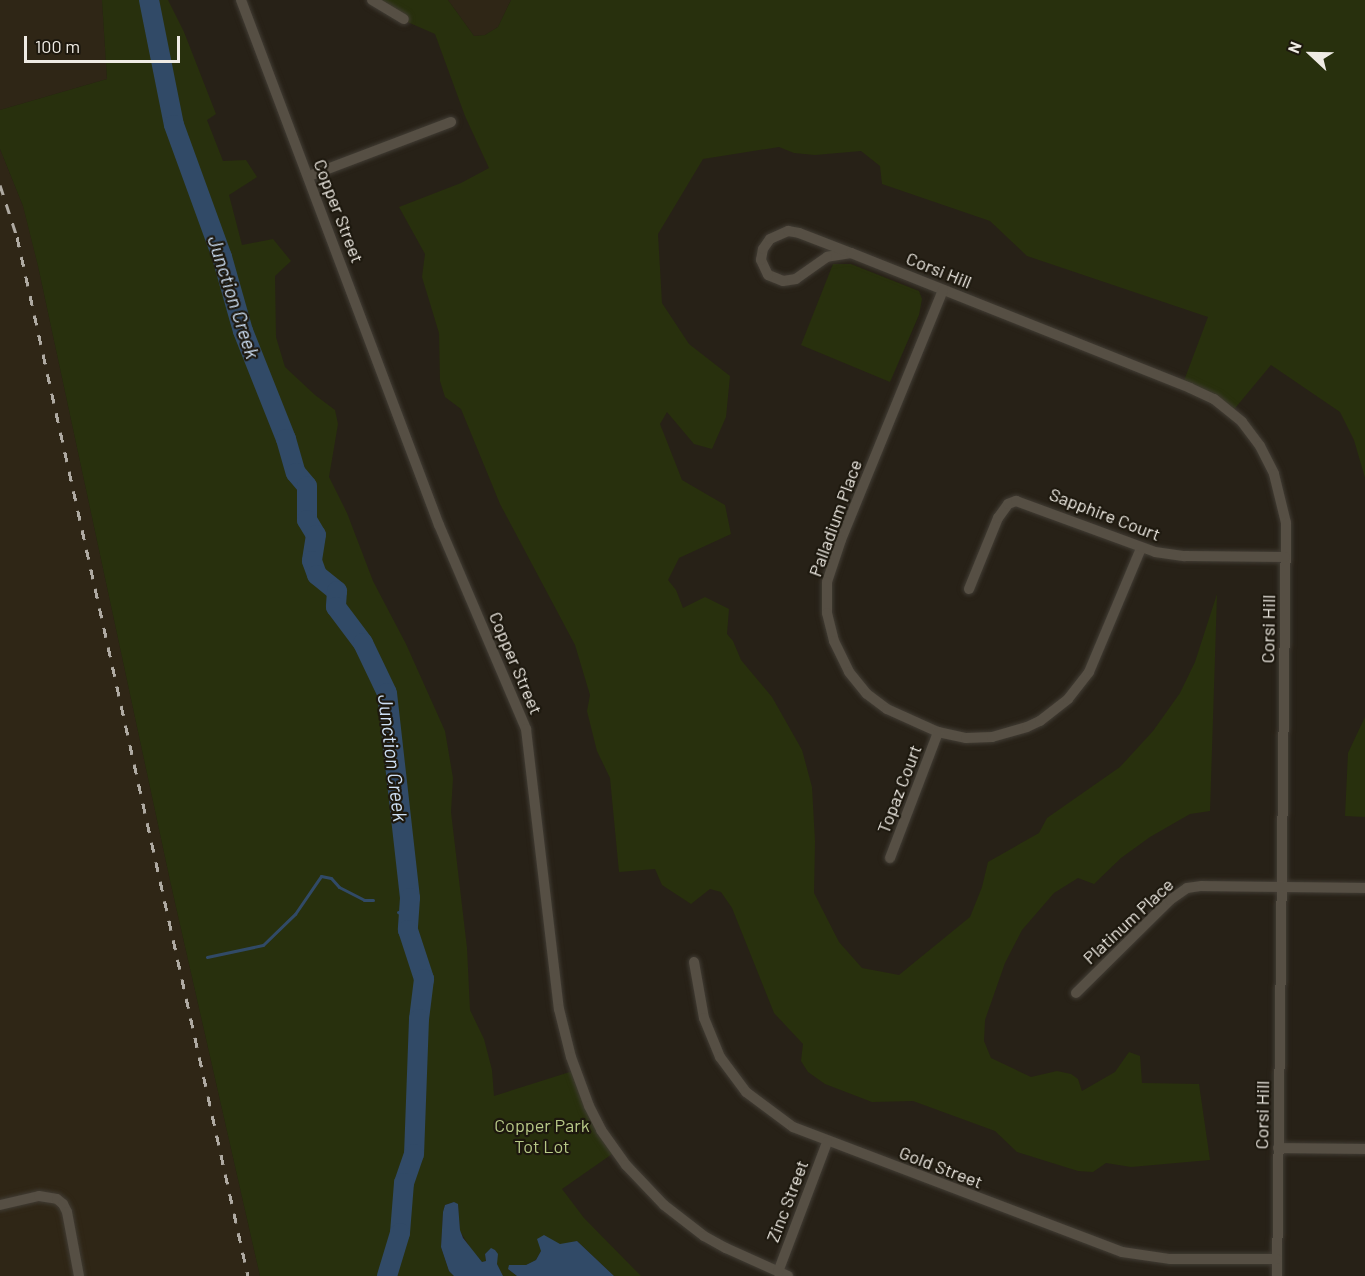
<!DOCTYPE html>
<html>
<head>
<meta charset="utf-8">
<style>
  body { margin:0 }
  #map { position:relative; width:1365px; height:1276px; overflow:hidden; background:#272117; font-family:Barlow,sans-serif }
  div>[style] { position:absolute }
  .built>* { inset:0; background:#2f2616 }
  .green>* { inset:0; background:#28300d }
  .water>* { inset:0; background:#314a67 }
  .stream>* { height:3px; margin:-1.5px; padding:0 1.5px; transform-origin:1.5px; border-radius:1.5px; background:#314a67 }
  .river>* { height:20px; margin:-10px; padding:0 10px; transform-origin:10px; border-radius:10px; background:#314a67 }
  .roads { filter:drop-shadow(0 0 2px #413c34) drop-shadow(0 0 2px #413c34) }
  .minor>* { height:10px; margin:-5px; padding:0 5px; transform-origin:5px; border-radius:5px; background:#564f44 }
  .rail>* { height:3px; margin-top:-1.5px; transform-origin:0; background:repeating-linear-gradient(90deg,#afaaa2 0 10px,transparent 0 20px) }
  span { translate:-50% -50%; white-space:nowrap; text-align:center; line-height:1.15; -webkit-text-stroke:4.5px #1d180e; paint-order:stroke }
  .street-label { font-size:18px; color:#efebe4 }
  .park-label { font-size:18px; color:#b7c887 }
  .water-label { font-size:20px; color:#cee0f6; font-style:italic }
  .north { position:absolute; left:1281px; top:24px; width:60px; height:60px; -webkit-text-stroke:4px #1d180e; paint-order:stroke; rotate:292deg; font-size:16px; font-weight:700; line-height:24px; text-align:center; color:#efebe4 }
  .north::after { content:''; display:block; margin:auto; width:21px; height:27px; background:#efebe4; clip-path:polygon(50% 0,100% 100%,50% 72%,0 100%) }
  .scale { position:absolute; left:24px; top:36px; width:156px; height:27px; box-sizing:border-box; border:3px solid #efebe4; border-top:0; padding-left:8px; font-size:18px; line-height:21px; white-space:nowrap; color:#efebe4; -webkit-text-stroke:4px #1d180e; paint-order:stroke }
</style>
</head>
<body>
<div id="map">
  <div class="built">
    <i style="clip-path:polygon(0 0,102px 0,107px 79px,0 110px)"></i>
    <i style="clip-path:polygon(448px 0,511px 0,498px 27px,485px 35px,474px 36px)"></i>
    <i style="clip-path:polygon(0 149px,23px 206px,38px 266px,171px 885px,260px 1276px,0 1276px)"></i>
  </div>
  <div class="green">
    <i style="clip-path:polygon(102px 0,168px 0,184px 32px,216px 114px,207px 120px,223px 161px,246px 160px,257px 177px,229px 195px,242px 245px,273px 239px,291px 261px,275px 276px,276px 337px,285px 367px,315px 395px,335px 410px,338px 424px,329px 477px,347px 513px,373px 581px,406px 644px,445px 731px,453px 778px,451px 812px,467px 948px,470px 1010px,484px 1039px,492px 1070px,494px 1096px,573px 1071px,615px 1152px,562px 1189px,584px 1218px,641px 1276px,614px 1276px,577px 1241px,541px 1251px,536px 1260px,526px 1265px,508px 1269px,517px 1276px,503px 1276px,497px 1264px,495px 1250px,491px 1249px,485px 1254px,486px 1261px,482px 1262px,471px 1249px,460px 1231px,458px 1205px,454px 1202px,445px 1205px,443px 1212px,441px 1247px,449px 1271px,454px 1276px,260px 1276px,171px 885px,38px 266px,23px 206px,0 149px,0 110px,107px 79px)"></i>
    <i style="clip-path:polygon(371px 0,448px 0,474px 36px,485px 35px,498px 27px,511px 0,1365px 0,1365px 478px,1354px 440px,1340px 412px,1271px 365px,1231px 413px,1182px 386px,1208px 317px,1027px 256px,990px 221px,882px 184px,880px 166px,861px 151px,815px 155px,794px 153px,779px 147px,703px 159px,658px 234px,662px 303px,689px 344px,730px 376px,726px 417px,712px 449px,694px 444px,667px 412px,660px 424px,682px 480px,725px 505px,731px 534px,679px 558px,668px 580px,676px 590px,683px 608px,705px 597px,729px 609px,727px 634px,733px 641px,741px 660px,772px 697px,802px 750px,812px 787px,815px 841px,814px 893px,839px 942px,862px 968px,899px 975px,970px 917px,982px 887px,988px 862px,1039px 833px,1047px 818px,1120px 767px,1153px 731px,1180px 693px,1195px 662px,1217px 594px,1210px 811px,1190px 814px,1150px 837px,1121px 858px,1094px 884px,1078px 878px,1054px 893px,1022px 930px,1005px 963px,985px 1020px,984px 1041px,991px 1058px,1031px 1077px,1057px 1071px,1071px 1074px,1078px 1079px,1082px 1091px,1115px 1072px,1129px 1052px,1140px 1056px,1142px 1083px,1199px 1084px,1210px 1160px,1131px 1167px,1106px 1163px,1093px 1172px,1078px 1171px,1017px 1152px,995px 1131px,913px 1101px,872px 1102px,825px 1084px,808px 1072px,801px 1061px,803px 1044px,774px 1013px,732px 908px,721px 892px,710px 889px,691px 904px,662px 885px,655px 869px,619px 872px,610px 778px,597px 751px,587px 711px,590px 695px,575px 645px,500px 504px,461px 409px,445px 397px,440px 381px,439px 333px,422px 277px,425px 254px,399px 207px,461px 183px,489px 168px,465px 116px,435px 34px,396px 17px)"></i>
    <i style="clip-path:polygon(833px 264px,851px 264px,919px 291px,922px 299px,919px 315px,890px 382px,801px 345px)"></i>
    <i style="clip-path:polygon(1365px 717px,1365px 817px,1345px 816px,1348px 753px)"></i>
  </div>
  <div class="water">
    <i style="clip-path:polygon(454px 1202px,458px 1204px,460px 1230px,463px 1238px,482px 1262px,486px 1261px,485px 1254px,491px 1248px,495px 1250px,498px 1254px,497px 1264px,503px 1276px,454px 1276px,449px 1271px,441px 1247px,443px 1212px,445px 1205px)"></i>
    <i style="clip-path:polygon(544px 1235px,560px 1244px,577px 1241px,614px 1276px,517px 1276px,508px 1269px,509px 1265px,526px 1265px,536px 1260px,541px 1251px,537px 1239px)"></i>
  </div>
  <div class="stream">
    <i style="left:398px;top:912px;width:11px;rotate:34deg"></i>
    <i style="left:207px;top:957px;width:57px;rotate:-12.1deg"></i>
    <i style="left:263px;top:945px;width:45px;rotate:-44.1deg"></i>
    <i style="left:295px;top:914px;width:46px;rotate:-55.6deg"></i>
    <i style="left:321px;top:876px;width:10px;rotate:11deg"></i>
    <i style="left:331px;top:878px;width:12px;rotate:48deg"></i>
    <i style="left:339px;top:887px;width:28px;rotate:27deg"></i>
    <i style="left:364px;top:900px;width:9px"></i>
  </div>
  <div class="river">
    <i style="left:149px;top:0;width:127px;rotate:78.7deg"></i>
    <i style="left:174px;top:125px;width:140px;rotate:70deg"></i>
    <i style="left:222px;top:257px;width:77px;rotate:74.2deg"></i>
    <i style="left:243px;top:331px;width:116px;rotate:68.3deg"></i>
    <i style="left:286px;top:439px;width:35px;rotate:74deg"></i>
    <i style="left:296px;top:473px;width:17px;rotate:50deg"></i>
    <i style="left:307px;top:486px;width:34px;rotate:90deg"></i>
    <i style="left:307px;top:520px;width:17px;rotate:59deg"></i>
    <i style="left:316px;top:535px;width:26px;rotate:99deg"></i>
    <i style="left:312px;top:561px;width:15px;rotate:70deg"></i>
    <i style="left:317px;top:575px;width:26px;rotate:39deg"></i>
    <i style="left:337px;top:591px;width:16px;rotate:94deg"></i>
    <i style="left:336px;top:607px;width:45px;rotate:53.1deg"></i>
    <i style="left:363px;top:643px;width:55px;rotate:64.4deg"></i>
    <i style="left:387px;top:693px;width:206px;rotate:83.6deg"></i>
    <i style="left:410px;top:898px;width:32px;rotate:94deg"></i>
    <i style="left:408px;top:930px;width:52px;rotate:71.9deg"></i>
    <i style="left:424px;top:979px;width:40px;rotate:97.1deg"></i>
    <i style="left:419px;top:1019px;width:135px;rotate:92.1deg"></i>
    <i style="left:414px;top:1154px;width:31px;rotate:109deg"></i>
    <i style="left:404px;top:1183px;width:50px;rotate:94.6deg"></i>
    <i style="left:400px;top:1233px;width:45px;rotate:106.8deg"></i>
  </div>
  <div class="roads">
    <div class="minor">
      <i style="left:241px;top:0;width:561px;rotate:69.34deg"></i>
      <i style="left:439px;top:525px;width:222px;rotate:66.9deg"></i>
      <i style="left:526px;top:729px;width:282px;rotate:83.3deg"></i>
      <i style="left:559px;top:1009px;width:49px;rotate:76deg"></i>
      <i style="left:571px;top:1057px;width:52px;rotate:69.8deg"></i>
      <i style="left:589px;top:1106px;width:27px;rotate:63deg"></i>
      <i style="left:601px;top:1130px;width:43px;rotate:54.5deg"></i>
      <i style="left:626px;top:1165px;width:55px;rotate:46.5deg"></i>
      <i style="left:664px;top:1205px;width:51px;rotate:37.8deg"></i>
      <i style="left:704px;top:1236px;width:25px;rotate:29deg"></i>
      <i style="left:726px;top:1248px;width:68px;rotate:24.3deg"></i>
      <i style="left:372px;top:0;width:37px;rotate:31deg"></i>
      <i style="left:309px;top:176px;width:152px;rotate:-20.8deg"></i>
      <i style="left:851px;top:253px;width:24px;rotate:171deg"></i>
      <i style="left:827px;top:257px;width:38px;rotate:145deg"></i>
      <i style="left:796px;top:279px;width:13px;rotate:171deg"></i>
      <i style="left:783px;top:281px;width:16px;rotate:-158deg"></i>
      <i style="left:768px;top:275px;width:17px;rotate:-115deg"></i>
      <i style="left:761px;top:260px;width:11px;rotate:-80deg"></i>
      <i style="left:763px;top:249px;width:12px;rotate:-55deg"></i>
      <i style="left:770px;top:239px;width:20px;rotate:-24deg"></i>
      <i style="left:788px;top:231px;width:11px;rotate:10deg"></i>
      <i style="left:799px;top:233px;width:56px;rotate:21deg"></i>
      <i style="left:851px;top:253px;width:365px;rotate:21.7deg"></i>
      <i style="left:1190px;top:388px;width:26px;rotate:25deg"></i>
      <i style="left:1214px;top:399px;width:36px;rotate:39deg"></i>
      <i style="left:1242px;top:422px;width:30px;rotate:53deg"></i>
      <i style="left:1260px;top:446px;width:31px;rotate:63deg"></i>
      <i style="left:1274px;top:474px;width:50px;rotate:76.2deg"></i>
      <i style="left:1286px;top:523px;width:753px;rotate:90.68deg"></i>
      <i style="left:943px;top:290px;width:270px;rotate:112.2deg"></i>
      <i style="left:841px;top:540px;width:44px;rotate:108.4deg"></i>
      <i style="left:827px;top:582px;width:31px;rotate:90deg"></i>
      <i style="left:827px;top:613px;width:29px;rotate:76deg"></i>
      <i style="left:834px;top:641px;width:34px;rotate:64deg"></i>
      <i style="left:849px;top:672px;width:28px;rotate:51deg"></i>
      <i style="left:867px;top:694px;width:25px;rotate:37deg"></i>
      <i style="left:887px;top:709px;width:56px;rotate:24.3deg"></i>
      <i style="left:938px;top:732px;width:29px;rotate:12deg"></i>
      <i style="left:966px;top:738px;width:26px;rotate:-2deg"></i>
      <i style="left:992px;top:737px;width:36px;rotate:-16deg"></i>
      <i style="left:1027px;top:727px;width:14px;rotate:-25deg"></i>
      <i style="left:1040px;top:721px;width:36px;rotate:-38deg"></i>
      <i style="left:1068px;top:699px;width:34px;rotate:-52deg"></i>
      <i style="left:1089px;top:672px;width:134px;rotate:-67.2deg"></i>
      <i style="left:969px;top:589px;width:77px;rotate:-67.8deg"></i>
      <i style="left:998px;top:518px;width:17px;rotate:-54deg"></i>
      <i style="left:1008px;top:504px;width:9px;rotate:-21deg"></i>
      <i style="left:1016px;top:501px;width:148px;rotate:20.1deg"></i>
      <i style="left:1155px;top:552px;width:30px;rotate:8deg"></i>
      <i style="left:1185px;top:556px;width:100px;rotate:0.6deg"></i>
      <i style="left:890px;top:858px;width:135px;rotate:-69.1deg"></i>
      <i style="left:694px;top:962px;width:57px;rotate:79.9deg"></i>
      <i style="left:704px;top:1018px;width:42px;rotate:67.7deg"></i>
      <i style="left:720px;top:1057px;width:44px;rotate:53.4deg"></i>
      <i style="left:746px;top:1092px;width:59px;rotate:36.7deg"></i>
      <i style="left:793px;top:1127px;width:352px;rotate:20.8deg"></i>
      <i style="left:1122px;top:1252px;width:49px;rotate:8.3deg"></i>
      <i style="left:1170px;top:1259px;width:107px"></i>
      <i style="left:1076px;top:993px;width:132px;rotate:-44.7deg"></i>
      <i style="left:1170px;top:900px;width:21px;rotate:-35deg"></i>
      <i style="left:1187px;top:888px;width:15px;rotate:-8deg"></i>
      <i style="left:1202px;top:886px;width:163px;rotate:0.7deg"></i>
      <i style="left:1278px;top:1148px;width:87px;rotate:0.7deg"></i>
      <i style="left:0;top:1205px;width:40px;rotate:-13deg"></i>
      <i style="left:39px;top:1196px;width:18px;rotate:9deg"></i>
      <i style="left:57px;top:1199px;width:8px;rotate:40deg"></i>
      <i style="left:63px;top:1204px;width:9px;rotate:63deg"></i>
      <i style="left:67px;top:1212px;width:65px;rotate:79.4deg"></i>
      <i style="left:778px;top:1272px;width:139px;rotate:-69.3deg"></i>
    </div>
  </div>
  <div class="rail">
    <i style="left:0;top:185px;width:55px;rotate:71.9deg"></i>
    <i style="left:17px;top:237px;width:1064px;rotate:77.47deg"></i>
  </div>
  <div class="street-label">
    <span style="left:339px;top:211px;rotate:69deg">Copper Street</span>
    <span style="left:939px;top:270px;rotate:22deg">Corsi Hill</span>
    <span style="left:1105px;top:514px;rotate:21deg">Sapphire Court</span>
    <span style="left:835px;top:518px;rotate:-70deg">Palladium Place</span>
    <span style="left:1268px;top:629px;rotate:-89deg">Corsi Hill</span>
    <span style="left:516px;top:663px;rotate:67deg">Copper Street</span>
    <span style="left:899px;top:789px;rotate:-69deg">Topaz Court</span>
    <span style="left:1128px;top:921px;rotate:-43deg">Platinum Place</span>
    <span style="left:1262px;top:1115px;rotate:-89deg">Corsi Hill</span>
    <span style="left:941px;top:1167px;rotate:21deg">Gold Street</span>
    <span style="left:787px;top:1201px;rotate:-69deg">Zinc Street</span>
  </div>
  <div class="park-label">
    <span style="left:542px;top:1136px">Copper Park<br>Tot Lot</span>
  </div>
  <div class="water-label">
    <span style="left:234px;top:297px;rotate:72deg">Junction Creek</span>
    <span style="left:393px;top:758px;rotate:83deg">Junction Creek</span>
  </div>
  <div class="north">N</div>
  <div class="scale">100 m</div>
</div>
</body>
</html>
